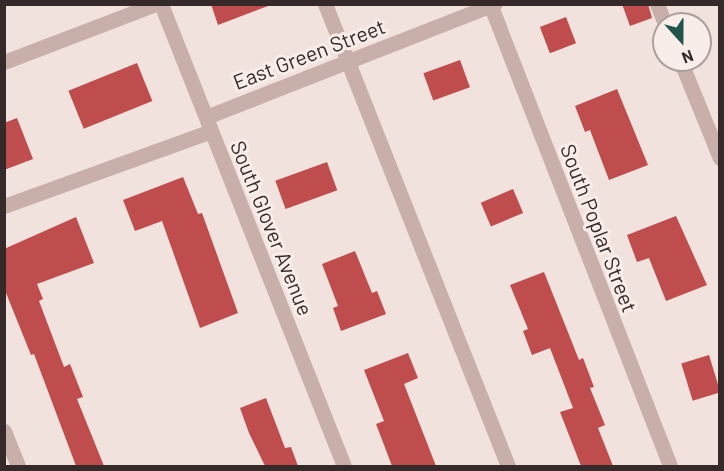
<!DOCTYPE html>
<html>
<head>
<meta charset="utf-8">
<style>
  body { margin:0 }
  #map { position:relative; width:724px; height:471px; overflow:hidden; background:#f1e2dd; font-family:Barlow,sans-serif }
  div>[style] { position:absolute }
  .building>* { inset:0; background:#bf4d4e; transform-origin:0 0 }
  .minor>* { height:15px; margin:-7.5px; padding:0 7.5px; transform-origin:7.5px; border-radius:7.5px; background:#c8afa9 }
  span { translate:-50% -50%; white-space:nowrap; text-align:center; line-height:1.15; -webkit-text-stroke:6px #f9ede9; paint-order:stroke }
  .street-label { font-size:21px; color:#362929 }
  .frame { position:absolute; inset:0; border:6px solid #362929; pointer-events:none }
  .north { position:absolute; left:652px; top:12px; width:60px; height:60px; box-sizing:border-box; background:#f9ede9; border:2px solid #ab9f9c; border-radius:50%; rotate:159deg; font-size:16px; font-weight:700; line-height:24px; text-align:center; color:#362929 }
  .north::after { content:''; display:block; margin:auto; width:21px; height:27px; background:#21554b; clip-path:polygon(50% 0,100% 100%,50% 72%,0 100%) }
</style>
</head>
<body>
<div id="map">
  <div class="building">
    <i style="clip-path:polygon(211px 4px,268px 4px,268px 6px,218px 25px)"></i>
    <i style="clip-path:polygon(622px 4px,648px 4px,652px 18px,630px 26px)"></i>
    <i style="left:566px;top:17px;width:28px;height:28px;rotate:69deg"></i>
    <i style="left:460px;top:60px;width:29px;height:39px;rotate:70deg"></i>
    <i style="left:137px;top:63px;width:41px;height:74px;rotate:68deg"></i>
    <i style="clip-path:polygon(617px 89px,648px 165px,609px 180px,590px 130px,585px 132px,575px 106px)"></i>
    <i style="clip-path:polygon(17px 118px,33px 159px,4px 170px,4px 123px)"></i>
    <i style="left:327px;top:162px;width:30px;height:55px;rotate:70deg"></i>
    <i style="clip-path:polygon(183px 177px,198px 214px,202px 213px,238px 313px,200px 328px,162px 221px,135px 231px,123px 200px)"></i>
    <i style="left:513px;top:189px;width:26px;height:35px;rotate:67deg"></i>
    <i style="clip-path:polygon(676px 216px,707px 285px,666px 301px,649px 258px,637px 262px,627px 235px)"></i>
    <i style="clip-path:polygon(76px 217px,94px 263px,37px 284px,43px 299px,39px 301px,64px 367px,70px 364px,83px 397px,77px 399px,104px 466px,76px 466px,34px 354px,31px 355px,4px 288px,4px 249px)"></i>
    <i style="clip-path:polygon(355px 251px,372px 293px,377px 291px,386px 314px,341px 331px,333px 308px,338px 306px,322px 264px)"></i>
    <i style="clip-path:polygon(544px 272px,579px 360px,583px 358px,594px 387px,590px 388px,605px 425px,598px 428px,613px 466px,581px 466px,560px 412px,573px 408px,550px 348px,532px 355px,523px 331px,528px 329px,510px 285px)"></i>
    <i style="clip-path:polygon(408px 353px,418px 378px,404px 384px,436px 466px,392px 466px,376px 424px,384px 421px,364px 370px)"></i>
    <i style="left:709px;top:355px;width:39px;height:29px;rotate:73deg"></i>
    <i style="clip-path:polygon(266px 398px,285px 448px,291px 447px,298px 466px,265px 466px,249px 433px,240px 408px)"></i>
  </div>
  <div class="minor">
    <i style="left:161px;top:4px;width:497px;rotate:68.4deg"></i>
    <i style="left:325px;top:4px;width:497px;rotate:68.4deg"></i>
    <i style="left:490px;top:4px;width:496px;rotate:68.7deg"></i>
    <i style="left:657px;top:4px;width:22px;rotate:68deg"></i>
    <i style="left:680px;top:60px;width:106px;rotate:67.8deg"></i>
    <i style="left:4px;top:62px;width:163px;rotate:-20.9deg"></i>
    <i style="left:206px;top:117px;width:310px;rotate:-21.4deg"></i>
    <i style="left:4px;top:206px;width:220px;rotate:-19.9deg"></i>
    <i style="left:4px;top:431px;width:38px;rotate:68deg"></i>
  </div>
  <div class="street-label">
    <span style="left:309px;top:54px;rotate:-21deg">East Green Street</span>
    <span style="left:272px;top:228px;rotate:68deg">South Glover Avenue</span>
    <span style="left:599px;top:228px;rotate:69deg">South Poplar Street</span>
  </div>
  <div class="frame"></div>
  <div class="north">N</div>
</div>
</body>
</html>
